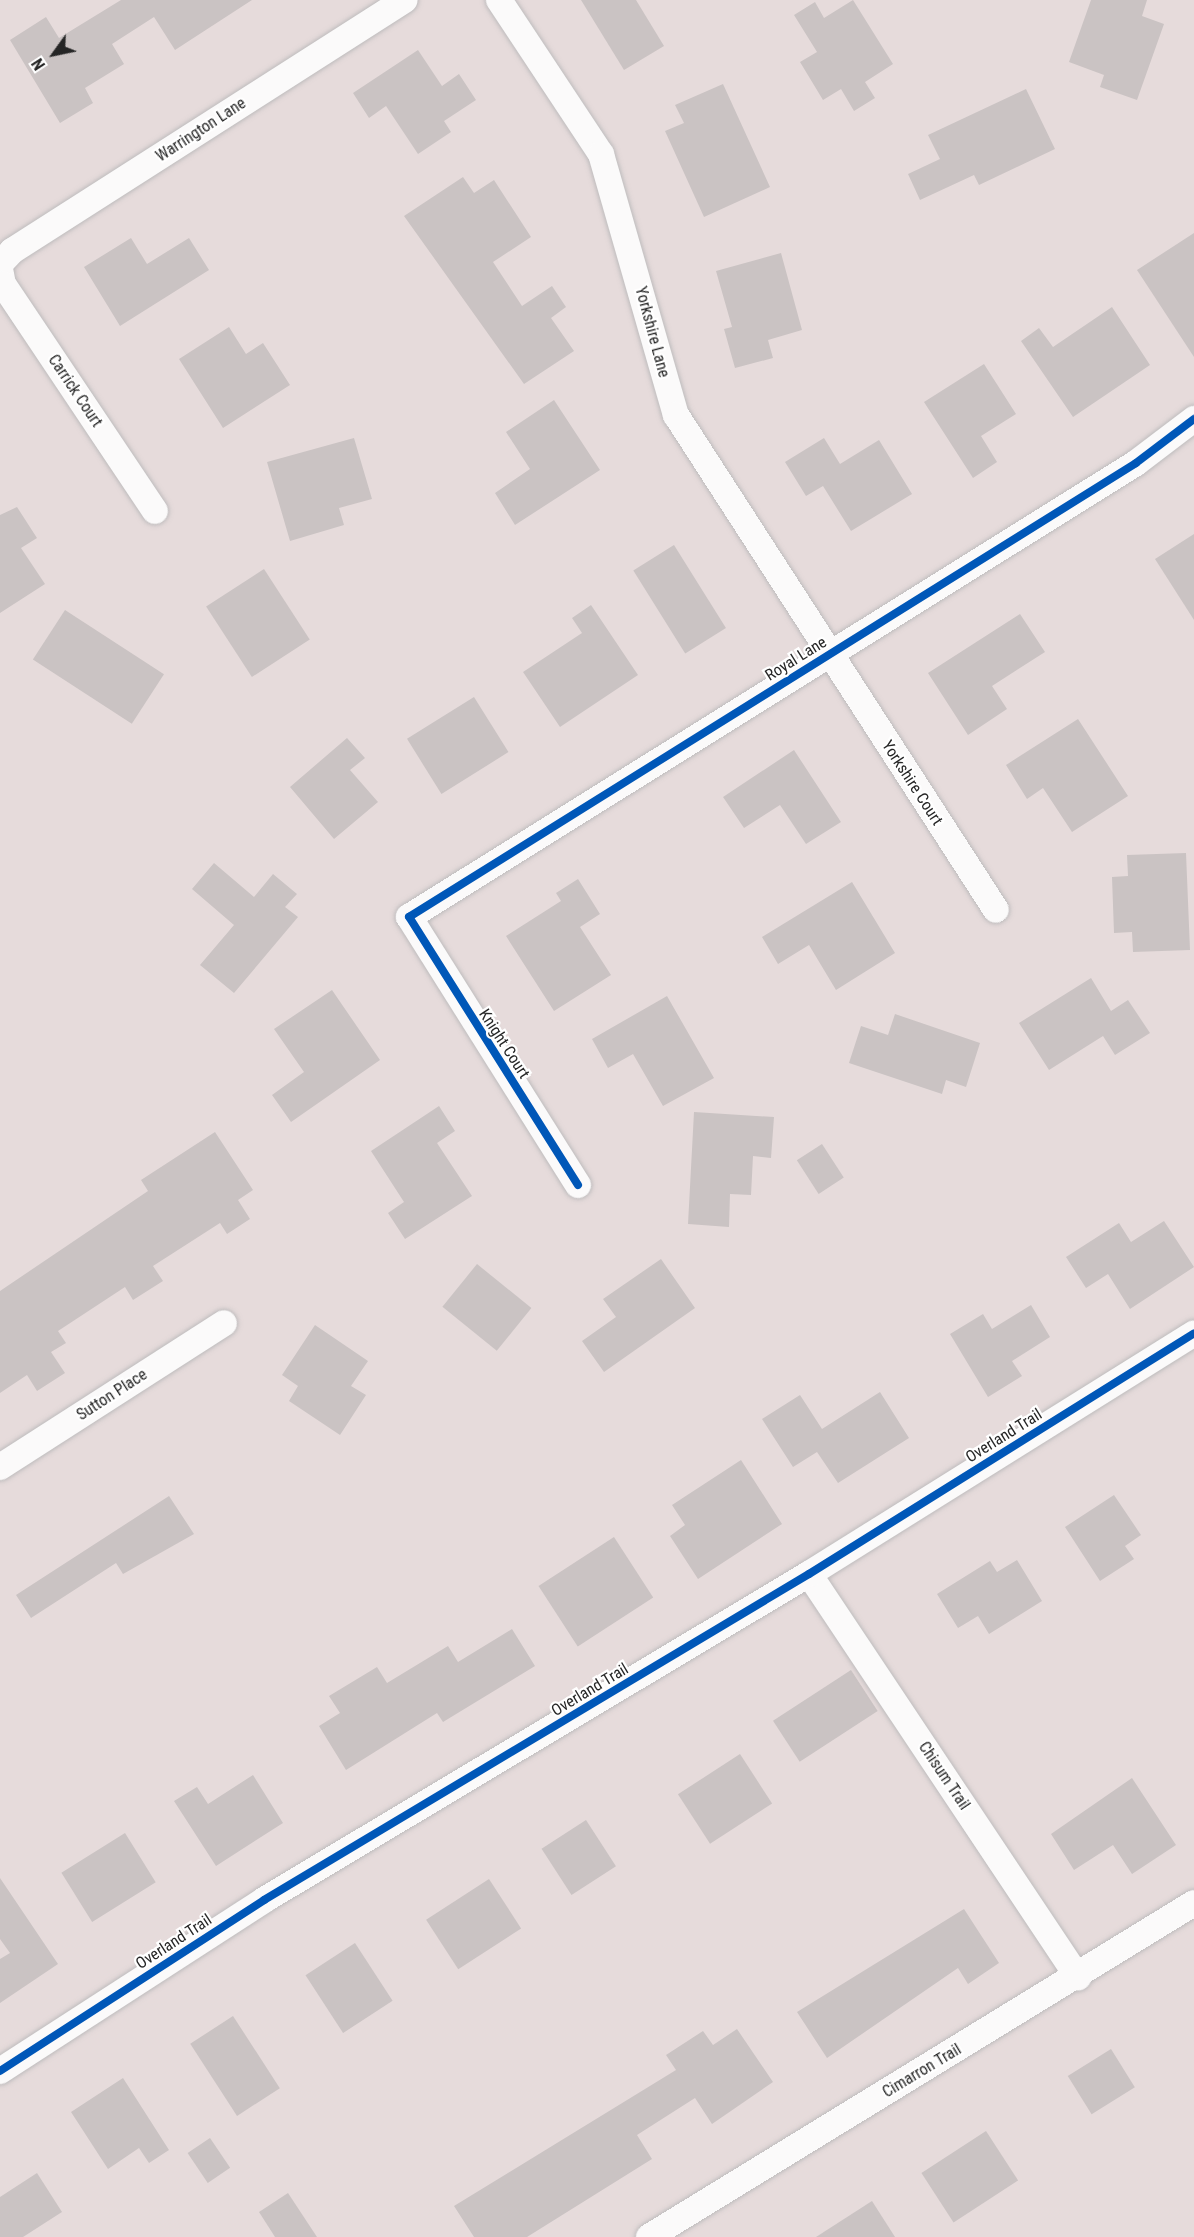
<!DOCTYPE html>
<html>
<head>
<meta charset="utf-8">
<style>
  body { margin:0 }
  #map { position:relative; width:1194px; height:2237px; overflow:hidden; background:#e6dbdb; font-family:"Roboto Condensed",sans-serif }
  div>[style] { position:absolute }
  .building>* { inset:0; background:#cac3c3; transform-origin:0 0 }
  .roads { filter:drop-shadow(0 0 2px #bebcbd) drop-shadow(0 0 2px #bebcbd) }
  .minor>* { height:26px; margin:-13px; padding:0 13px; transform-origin:13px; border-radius:13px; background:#fbfafa }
  .cycleway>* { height:8px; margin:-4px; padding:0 4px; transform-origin:4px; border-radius:4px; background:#0057b8 }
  span { translate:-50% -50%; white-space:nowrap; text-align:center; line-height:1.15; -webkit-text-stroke:4.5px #fff; paint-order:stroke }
  .street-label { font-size:16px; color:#262626 }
  .north { position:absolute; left:24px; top:24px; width:60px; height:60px; -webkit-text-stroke:4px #fff; paint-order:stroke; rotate:237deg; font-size:16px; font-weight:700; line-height:24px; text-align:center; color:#262626 }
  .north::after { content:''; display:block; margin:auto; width:21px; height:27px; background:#262626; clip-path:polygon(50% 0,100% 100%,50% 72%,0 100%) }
</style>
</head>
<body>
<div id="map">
  <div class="building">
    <i style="clip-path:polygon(121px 0,252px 0,175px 50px,154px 17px,112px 44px,124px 64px,85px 88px,93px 103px,60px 123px,10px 40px,46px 17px,59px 38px)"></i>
    <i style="clip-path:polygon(581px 0,636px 0,664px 46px,624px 70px)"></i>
    <i style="clip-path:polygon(853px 0,893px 64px,865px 82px,875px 98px,854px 111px,841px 89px,823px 100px,800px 62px,817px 52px,794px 15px,815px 2px,824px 18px)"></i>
    <i style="clip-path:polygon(1091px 0,1147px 0,1142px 16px,1164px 24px,1137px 100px,1100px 87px,1104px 75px,1069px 62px)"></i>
    <i style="clip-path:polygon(418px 50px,442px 86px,459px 74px,476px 100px,444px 121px,451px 132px,418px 154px,386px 106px,369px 118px,353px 93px)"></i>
    <i style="clip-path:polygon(723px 84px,770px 187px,704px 217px,665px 131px,684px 123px,675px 105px)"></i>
    <i style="clip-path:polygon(1026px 89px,1055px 149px,979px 185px,974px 175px,920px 200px,908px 174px,940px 159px,928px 135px)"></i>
    <i style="clip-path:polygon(463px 177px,474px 193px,494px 180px,531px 237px,493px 262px,522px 306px,552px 286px,566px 307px,551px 318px,574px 351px,524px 384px,404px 216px)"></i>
    <i style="clip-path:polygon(1194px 233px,1194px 357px,1137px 270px)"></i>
    <i style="clip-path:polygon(131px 238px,147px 264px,189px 238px,209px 270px,120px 326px,84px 267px)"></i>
    <i style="clip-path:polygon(781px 253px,802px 330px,768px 340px,773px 358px,735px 368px,724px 329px,732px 327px,716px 271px)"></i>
    <i style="clip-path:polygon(1112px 307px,1150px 365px,1073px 417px,1021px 341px,1039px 328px,1053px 347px)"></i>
    <i style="clip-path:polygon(229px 327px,246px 354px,263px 343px,290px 385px,223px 428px,179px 359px)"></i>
    <i style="clip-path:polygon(984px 364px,1016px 414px,981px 436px,997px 462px,973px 478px,924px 402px)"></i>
    <i style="clip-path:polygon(554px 400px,600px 470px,515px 525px,495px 493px,530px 469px,506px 432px)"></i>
    <i style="clip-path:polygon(354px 438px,372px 499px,339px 508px,344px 525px,290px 541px,267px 462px)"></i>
    <i style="clip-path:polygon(824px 438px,840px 464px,879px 440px,912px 494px,851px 531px,823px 486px,806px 496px,785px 462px)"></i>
    <i style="clip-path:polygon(17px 507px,37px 538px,21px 548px,45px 584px,0 613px,0 515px)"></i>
    <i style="clip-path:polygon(1194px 534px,1194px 620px,1155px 559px)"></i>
    <i style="left:674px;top:545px;width:98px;height:48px;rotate:58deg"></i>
    <i style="left:264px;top:569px;width:84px;height:69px;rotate:57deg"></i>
    <i style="clip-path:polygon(591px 605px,638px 675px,560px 727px,523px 672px,582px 633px,572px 618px)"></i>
    <i style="left:65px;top:610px;width:118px;height:59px;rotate:33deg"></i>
    <i style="clip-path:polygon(1020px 614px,1045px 652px,992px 686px,1007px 709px,968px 735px,928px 673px)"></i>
    <i style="left:474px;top:697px;width:65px;height:79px;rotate:58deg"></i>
    <i style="clip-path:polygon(1078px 719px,1128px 796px,1072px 832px,1043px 788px,1027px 799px,1006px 765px)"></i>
    <i style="clip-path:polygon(347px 738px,365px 758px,350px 770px,378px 802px,334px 839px,290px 787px)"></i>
    <i style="clip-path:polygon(794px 750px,841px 822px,806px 844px,780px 805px,744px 828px,723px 797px)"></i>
    <i style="clip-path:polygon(1186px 853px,1190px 950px,1133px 952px,1132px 932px,1114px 933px,1112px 877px,1128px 876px,1127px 855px)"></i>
    <i style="clip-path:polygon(214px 863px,254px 897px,273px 874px,297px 894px,285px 907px,298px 917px,234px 993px,200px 965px,234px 925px,192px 889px)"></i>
    <i style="clip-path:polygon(578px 879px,600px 914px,580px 927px,611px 975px,554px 1011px,506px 936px,561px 901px,556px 893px)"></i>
    <i style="clip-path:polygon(852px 882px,895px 953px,836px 990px,809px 945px,778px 964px,762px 937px)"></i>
    <i style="clip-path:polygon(1091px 978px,1111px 1011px,1128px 1000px,1150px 1033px,1115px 1055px,1103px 1036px,1049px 1070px,1019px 1023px)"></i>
    <i style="clip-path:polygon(332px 990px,380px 1060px,291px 1122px,272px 1095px,304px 1072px,274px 1029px)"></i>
    <i style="clip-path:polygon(667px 996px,714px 1078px,663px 1106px,633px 1054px,608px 1068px,592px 1039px)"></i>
    <i style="clip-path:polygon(895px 1014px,980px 1043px,966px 1087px,946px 1080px,942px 1094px,849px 1063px,861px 1026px,888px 1035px)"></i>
    <i style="clip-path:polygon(439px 1106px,455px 1131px,437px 1143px,472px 1196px,405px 1239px,388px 1213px,404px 1202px,371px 1151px)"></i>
    <i style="clip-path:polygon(694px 1112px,774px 1117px,771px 1158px,753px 1156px,751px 1195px,730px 1194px,729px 1227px,688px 1224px)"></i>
    <i style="clip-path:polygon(215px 1132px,253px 1190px,238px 1200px,250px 1219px,227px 1234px,220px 1223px,153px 1266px,163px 1281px,133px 1300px,125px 1287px,58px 1331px,66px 1343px,51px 1352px,65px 1373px,37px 1391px,27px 1375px,0 1393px,0 1291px,148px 1191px,141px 1180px)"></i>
    <i style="left:822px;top:1144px;width:40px;height:30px;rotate:57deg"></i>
    <i style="clip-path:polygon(1164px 1221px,1194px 1267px,1130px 1309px,1108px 1274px,1086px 1288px,1066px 1257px,1119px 1223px,1131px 1242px)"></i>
    <i style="clip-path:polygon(661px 1259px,695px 1308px,604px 1372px,582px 1341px,616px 1317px,603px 1299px)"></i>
    <i style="left:477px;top:1264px;width:70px;height:55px;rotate:39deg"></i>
    <i style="clip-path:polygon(1031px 1305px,1050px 1337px,1012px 1361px,1022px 1376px,988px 1397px,950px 1334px,983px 1314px,992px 1329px)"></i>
    <i style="clip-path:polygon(315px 1325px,368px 1361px,351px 1386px,366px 1395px,340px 1435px,289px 1401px,298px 1386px,282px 1375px)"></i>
    <i style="clip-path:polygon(880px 1392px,909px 1438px,838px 1483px,817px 1452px,793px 1467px,762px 1419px,800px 1395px,822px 1429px)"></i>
    <i style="clip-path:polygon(741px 1460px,782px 1524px,698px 1579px,670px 1536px,685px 1525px,672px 1505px)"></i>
    <i style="clip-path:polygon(1114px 1495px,1141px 1535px,1125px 1546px,1134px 1559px,1100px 1581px,1065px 1527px)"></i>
    <i style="clip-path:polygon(169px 1496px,194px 1534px,123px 1574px,116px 1563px,31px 1618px,16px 1595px)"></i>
    <i style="left:614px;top:1537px;width:72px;height:90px;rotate:57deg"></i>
    <i style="clip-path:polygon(1017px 1560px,1042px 1601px,989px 1634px,978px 1616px,958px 1628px,937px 1594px,990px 1561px,997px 1572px)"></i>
    <i style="clip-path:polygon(512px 1629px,535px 1666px,443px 1722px,437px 1713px,346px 1770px,319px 1726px,340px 1713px,329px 1696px,377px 1667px,387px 1683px,448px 1646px,458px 1662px)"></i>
    <i style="left:851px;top:1670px;width:49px;height:93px;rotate:57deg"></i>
    <i style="left:740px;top:1754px;width:59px;height:74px;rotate:57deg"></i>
    <i style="clip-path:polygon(253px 1775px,283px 1823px,216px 1866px,174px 1801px,197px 1787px,208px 1804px)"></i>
    <i style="clip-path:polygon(1132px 1778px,1176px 1845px,1132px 1874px,1113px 1845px,1074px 1870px,1051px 1834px)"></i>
    <i style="left:586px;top:1820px;width:55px;height:53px;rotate:57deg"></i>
    <i style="left:125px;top:1833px;width:58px;height:75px;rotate:58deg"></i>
    <i style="clip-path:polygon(0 1878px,58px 1964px,0 2003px,0 1959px,10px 1953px,0 1939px)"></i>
    <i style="left:489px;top:1879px;width:59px;height:75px;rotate:57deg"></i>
    <i style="clip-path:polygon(964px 1909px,999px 1963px,968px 1984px,958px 1968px,827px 2058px,797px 2012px)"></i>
    <i style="left:355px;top:1943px;width:69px;height:59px;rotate:57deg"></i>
    <i style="left:233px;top:2016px;width:86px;height:51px;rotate:57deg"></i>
    <i style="clip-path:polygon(737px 2029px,773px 2082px,712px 2124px,695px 2098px,637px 2135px,652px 2159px,527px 2237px,474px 2237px,454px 2206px,676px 2070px,666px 2055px,703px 2031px,713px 2045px)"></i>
    <i style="left:1111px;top:2049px;width:45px;height:51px;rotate:58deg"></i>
    <i style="clip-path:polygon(123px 2078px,169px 2150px,149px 2163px,139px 2148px,108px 2169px,71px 2112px)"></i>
    <i style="left:986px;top:2131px;width:59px;height:77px;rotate:57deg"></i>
    <i style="left:210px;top:2138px;width:36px;height:27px;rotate:56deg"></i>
    <i style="clip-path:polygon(37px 2173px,62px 2212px,23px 2237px,0 2237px,0 2197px)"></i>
    <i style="clip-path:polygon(288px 2193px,317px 2237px,275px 2237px,259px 2212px)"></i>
    <i style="clip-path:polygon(872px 2201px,895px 2237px,816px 2237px)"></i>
  </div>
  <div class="roads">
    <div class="minor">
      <i style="left:499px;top:0;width:185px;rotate:56.5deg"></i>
      <i style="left:601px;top:154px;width:272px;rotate:74deg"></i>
      <i style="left:676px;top:415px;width:589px;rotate:57.12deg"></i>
      <i style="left:0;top:264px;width:18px;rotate:-47deg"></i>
      <i style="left:12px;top:251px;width:466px;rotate:-32.6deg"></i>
      <i style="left:0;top:269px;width:15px;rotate:79deg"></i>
      <i style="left:3px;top:284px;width:273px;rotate:56.2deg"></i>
      <i style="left:578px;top:1185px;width:317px;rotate:-122.2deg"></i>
      <i style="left:409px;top:917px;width:857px;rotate:-31.98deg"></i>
      <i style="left:1136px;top:463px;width:73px;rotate:-37.2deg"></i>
      <i style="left:0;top:1467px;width:266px;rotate:-32.7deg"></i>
      <i style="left:809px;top:1574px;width:485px;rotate:56.3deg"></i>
      <i style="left:0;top:2071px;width:315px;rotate:-32.9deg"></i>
      <i style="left:264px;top:1900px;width:635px;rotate:-30.89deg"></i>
      <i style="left:809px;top:1574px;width:454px;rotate:-32deg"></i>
      <i style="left:649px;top:2237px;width:639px;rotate:-31.5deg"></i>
    </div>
  </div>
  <div class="cycleway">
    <i style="left:578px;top:1185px;width:317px;rotate:-122.2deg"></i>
    <i style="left:409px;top:917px;width:857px;rotate:-31.98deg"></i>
    <i style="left:1136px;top:463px;width:73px;rotate:-37.2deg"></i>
    <i style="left:0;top:2071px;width:315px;rotate:-32.9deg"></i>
    <i style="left:264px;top:1900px;width:635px;rotate:-30.89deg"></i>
    <i style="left:809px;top:1574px;width:454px;rotate:-32deg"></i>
  </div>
  <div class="street-label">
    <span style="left:201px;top:130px;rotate:-33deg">Warrington Lane</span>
    <span style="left:652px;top:332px;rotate:75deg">Yorkshire Lane</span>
    <span style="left:75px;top:391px;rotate:56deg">Carrick Court</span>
    <span style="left:796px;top:659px;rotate:-32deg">Royal Lane</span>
    <span style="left:912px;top:783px;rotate:57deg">Yorkshire Court</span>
    <span style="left:504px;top:1044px;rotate:57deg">Knight Court</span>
    <span style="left:112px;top:1395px;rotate:-33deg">Sutton Place</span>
    <span style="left:1004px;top:1436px;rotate:-32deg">Overland Trail</span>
    <span style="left:590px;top:1690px;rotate:-31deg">Overland Trail</span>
    <span style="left:944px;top:1776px;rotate:56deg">Chisum Trail</span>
    <span style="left:174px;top:1942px;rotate:-33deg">Overland Trail</span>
    <span style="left:922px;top:2071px;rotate:-31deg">Cimarron Trail</span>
  </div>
  <div class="north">N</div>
</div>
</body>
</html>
